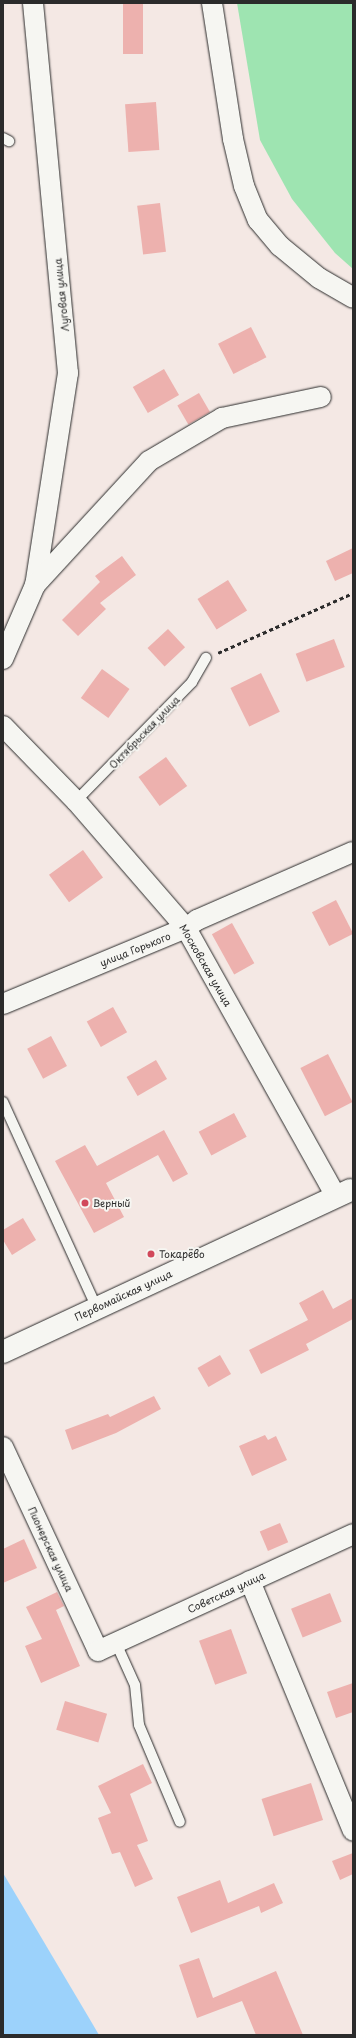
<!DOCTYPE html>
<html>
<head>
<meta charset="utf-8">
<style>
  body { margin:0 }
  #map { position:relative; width:356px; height:2038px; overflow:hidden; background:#f4e8e4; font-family:"Playpen Sans",sans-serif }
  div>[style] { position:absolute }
  .green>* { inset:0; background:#9ee4b1 }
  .water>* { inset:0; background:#9cd2fb }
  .building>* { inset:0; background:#edb1ae; transform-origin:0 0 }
  .path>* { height:2.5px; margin-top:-1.25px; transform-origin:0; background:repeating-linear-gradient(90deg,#2b2b2b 0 4px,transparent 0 7px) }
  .roads { filter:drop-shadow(0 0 1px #2b2b2b) drop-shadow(0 0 1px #2b2b2b) }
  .service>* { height:10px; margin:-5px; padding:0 5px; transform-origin:5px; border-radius:5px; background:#f6f6f2 }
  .minor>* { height:20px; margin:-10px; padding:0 10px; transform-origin:10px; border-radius:10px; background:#f6f6f2 }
  .tertiary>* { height:22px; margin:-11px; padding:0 11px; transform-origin:11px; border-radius:11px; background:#f6f6f2 }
  .dots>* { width:11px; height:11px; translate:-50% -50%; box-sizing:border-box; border:2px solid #f6f6f2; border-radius:50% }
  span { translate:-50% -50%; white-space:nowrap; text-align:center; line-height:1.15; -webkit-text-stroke:4px #f6f6f2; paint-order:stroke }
  .street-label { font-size:10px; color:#2b2b2b }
  .poi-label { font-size:10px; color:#2b2b2b }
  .left { translate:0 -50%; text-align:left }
  .frame { position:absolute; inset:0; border:4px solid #2b2b2b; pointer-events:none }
</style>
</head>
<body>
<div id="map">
  <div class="green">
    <i style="clip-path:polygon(237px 3px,353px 3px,353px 269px,335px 253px,292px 199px,260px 140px)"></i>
  </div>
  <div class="water">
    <i style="clip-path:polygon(3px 1873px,92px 2023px,99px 2035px,3px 2035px)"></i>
  </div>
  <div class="building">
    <i style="left:123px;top:3px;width:20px;height:51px"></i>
    <i style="left:156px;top:102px;width:48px;height:31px;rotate:86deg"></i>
    <i style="left:160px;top:203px;width:49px;height:23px;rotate:83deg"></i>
    <i style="left:251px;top:327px;width:34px;height:37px;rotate:63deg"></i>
    <i style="left:164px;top:369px;width:30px;height:36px;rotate:60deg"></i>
    <i style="left:199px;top:393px;width:22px;height:25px;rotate:60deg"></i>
    <i style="clip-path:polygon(353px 548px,353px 573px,335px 581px,326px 561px)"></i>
    <i style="clip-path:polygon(122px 556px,136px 575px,100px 603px,106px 609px,78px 636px,62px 620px,100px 582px,95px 576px)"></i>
    <i style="left:228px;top:580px;width:36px;height:36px;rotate:58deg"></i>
    <i style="left:168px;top:629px;width:25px;height:28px;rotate:47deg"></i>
    <i style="left:334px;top:639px;width:30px;height:41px;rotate:69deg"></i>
    <i style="left:102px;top:669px;width:34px;height:36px;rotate:36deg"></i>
    <i style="left:261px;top:673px;width:43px;height:34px;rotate:64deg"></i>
    <i style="left:166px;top:757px;width:36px;height:34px;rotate:54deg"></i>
    <i style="left:83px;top:850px;width:34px;height:42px;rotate:54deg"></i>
    <i style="left:336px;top:900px;width:38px;height:27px;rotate:63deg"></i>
    <i style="left:232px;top:923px;width:46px;height:23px;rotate:61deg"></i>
    <i style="left:113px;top:1007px;width:29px;height:30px;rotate:61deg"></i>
    <i style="left:51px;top:1036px;width:34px;height:27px;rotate:62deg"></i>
    <i style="left:328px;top:1054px;width:54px;height:31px;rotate:63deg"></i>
    <i style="left:156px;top:1060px;width:22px;height:34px;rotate:60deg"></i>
    <i style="left:234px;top:1113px;width:27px;height:40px;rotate:62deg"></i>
    <i style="clip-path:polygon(164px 1130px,188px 1174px,173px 1182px,158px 1155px,106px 1183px,124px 1217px,94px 1233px,55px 1161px,85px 1145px,97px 1166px)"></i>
    <i style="clip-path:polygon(23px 1218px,36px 1240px,12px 1255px,3px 1240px,3px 1230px)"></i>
    <i style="clip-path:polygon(323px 1290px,333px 1309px,353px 1298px,353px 1319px,306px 1344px,309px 1350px,261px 1374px,249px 1350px,308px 1320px,299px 1303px)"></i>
    <i style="left:220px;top:1355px;width:22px;height:26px;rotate:60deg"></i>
    <i style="clip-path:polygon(154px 1396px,161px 1409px,116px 1433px,72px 1450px,65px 1430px,108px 1414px,110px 1417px)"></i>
    <i style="clip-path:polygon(265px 1435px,268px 1440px,276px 1436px,287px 1460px,252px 1476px,239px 1446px)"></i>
    <i style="left:280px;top:1523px;width:21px;height:22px;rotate:67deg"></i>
    <i style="clip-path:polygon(24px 1539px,37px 1568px,3px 1583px,3px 1549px)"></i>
    <i style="clip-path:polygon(57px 1592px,64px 1606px,56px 1610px,80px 1666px,41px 1683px,25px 1646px,42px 1639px,26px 1607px)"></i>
    <i style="left:330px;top:1593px;width:31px;height:42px;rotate:68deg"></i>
    <i style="left:231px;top:1629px;width:47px;height:34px;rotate:70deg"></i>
    <i style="clip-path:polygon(353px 1683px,353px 1712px,336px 1718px,327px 1692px)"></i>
    <i style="left:65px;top:1701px;width:44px;height:30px;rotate:17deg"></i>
    <i style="clip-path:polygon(143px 1764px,152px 1783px,130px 1794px,148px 1841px,137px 1845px,153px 1879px,135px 1887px,120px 1852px,112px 1854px,98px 1818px,111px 1813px,98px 1786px)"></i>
    <i style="left:311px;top:1783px;width:39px;height:52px;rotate:72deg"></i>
    <i style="clip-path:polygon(353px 1853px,353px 1874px,340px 1880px,332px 1861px)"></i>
    <i style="clip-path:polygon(220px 1880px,228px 1903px,274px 1883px,283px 1903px,261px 1913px,259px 1906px,191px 1933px,177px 1897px)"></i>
    <i style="clip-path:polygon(199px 1958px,213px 1998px,276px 1971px,303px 2035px,256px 2035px,242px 2001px,197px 2018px,179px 1965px)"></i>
  </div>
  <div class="path">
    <i style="left:218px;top:653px;width:148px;rotate:-24deg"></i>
  </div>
  <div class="roads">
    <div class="service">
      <i style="left:3px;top:138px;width:7px;rotate:27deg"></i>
      <i style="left:76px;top:801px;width:166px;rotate:-45.7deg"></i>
      <i style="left:192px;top:682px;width:28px;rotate:-60deg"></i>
      <i style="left:3px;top:1102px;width:226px;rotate:65.5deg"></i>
      <i style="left:116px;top:1643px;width:46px;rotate:65.7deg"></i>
      <i style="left:135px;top:1685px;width:40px;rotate:84.3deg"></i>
      <i style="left:139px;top:1725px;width:105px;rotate:67.1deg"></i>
    </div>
    <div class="minor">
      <i style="left:33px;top:3px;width:372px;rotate:84.6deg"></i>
      <i style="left:68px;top:373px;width:215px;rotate:98.8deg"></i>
      <i style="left:212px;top:3px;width:138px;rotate:81.2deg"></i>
      <i style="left:233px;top:139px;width:48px;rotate:76.8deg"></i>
      <i style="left:244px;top:186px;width:37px;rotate:68deg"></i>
      <i style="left:258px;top:220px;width:34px;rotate:50deg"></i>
      <i style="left:280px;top:246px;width:50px;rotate:39.4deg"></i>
      <i style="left:319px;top:278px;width:39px;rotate:30deg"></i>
      <i style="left:3px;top:659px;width:81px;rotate:-66.6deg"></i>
      <i style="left:35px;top:585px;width:168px;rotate:-47.4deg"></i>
      <i style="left:149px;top:461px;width:85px;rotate:-30.5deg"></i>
      <i style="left:222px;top:418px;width:101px;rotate:-12deg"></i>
      <i style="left:3px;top:726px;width:105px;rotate:45.8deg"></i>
      <i style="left:76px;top:801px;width:168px;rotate:49.1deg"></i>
      <i style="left:186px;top:928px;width:307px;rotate:60.8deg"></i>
      <i style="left:3px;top:1004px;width:198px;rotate:-22.6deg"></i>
      <i style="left:186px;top:928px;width:14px;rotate:-36deg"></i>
      <i style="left:197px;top:920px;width:170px;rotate:-23.6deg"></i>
      <i style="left:3px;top:1447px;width:225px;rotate:65deg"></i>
      <i style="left:98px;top:1651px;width:281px;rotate:-24.6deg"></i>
      <i style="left:250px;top:1581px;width:270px;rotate:67.6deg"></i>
    </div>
    <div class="tertiary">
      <i style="left:3px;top:1352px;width:383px;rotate:-25deg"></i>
    </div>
  </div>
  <div class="dots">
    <i style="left:85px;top:1203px;background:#d1495b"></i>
    <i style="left:151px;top:1254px;background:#d1495b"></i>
  </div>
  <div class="street-label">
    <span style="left:61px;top:295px;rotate:-96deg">Луговая улица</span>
    <span style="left:144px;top:732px;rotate:-46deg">Октябрьская улица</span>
    <span style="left:135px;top:949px;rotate:-22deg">улица Горького</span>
    <span style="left:206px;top:965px;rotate:60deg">Московская улица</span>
    <span style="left:123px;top:1295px;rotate:-25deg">Первомайская улица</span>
    <span style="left:51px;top:1549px;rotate:65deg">Пионерская улица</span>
    <span style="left:226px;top:1592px;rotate:-25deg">Советская улица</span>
  </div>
  <div class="poi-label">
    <span class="left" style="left:93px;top:1203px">Верный</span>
    <span class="left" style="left:159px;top:1254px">Токарёво</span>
  </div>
  <div class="frame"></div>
</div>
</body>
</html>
